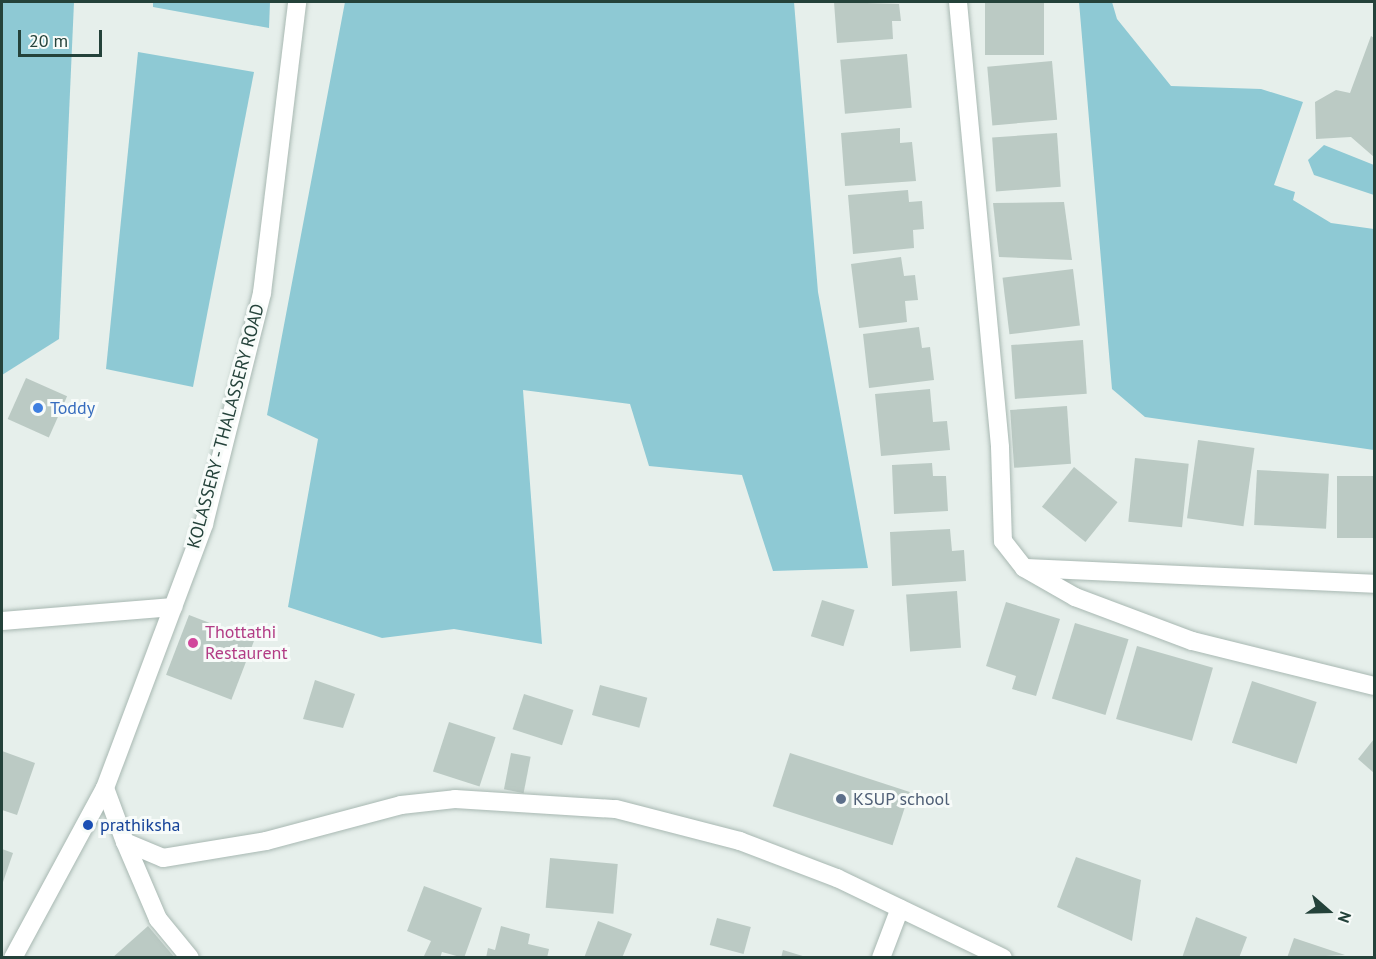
<!DOCTYPE html>
<html>
<head>
<meta charset="utf-8">
<style>
  body { margin:0 }
  #map { position:relative; width:1376px; height:959px; overflow:hidden; background:#e6efeb; font-family:"PT Sans",sans-serif }
  div>[style] { position:absolute }
  .water>* { inset:0; background:#8ec9d4 }
  .building>* { inset:0; background:#bbcac4; transform-origin:0 0 }
  .roads { filter:drop-shadow(0 0 2px #a8b8b2) drop-shadow(0 0 2px #a8b8b2) }
  .street>* { height:18px; margin:-9px; padding:0 9px; transform-origin:9px; border-radius:9px; background:#fff }
  .secondary>* { height:18px; margin:-9px; padding:0 9px; transform-origin:9px; border-radius:9px; background:#fff }
  .dots>* { width:16px; height:16px; translate:-50% -50%; box-sizing:border-box; border:3px solid #f7fbf9; border-radius:50% }
  span { translate:-50% -50%; white-space:nowrap; text-align:center; line-height:1.15; -webkit-text-stroke:6px #f7fbf9; paint-order:stroke }
  .shop-label { font-size:18px; color:#366cbe }
  .left { translate:0 -50%; text-align:left }
  .street-label { font-size:18px; color:#24423a }
  .hotel-label { font-size:18px; color:#b23c85 }
  .service-label { font-size:18px; color:#4e5e75 }
  .transit-label { font-size:18px; color:#164399 }
  .frame { position:absolute; inset:0; border:3px solid #24423a; pointer-events:none }
  .north { position:absolute; left:1298px; top:881px; width:60px; height:60px; -webkit-text-stroke:4px #f7fbf9; paint-order:stroke; rotate:110deg; font-size:16px; font-weight:700; line-height:24px; text-align:center; color:#24423a }
  .north::after { content:''; display:block; margin:auto; width:21px; height:27px; background:#24423a; clip-path:polygon(50% 0,100% 100%,50% 72%,0 100%) }
  .scale { position:absolute; left:18px; top:30px; width:84px; height:27px; box-sizing:border-box; border:3px solid #24423a; border-top:0; padding-left:8px; font-size:18px; line-height:21px; white-space:nowrap; color:#24423a; -webkit-text-stroke:4px #f7fbf9; paint-order:stroke }
</style>
</head>
<body>
<div id="map">
  <div class="water">
    <i style="clip-path:polygon(2px 2px,74px 2px,59px 339px,2px 375px)"></i>
    <i style="clip-path:polygon(153px 2px,270px 2px,269px 28px,153px 7px)"></i>
    <i style="clip-path:polygon(345px 2px,794px 2px,818px 292px,868px 568px,773px 571px,742px 475px,649px 466px,630px 404px,523px 390px,542px 644px,454px 629px,382px 638px,288px 607px,318px 439px,267px 415px)"></i>
    <i style="clip-path:polygon(1079px 2px,1112px 2px,1117px 19px,1171px 86px,1261px 89px,1303px 102px,1274px 185px,1295px 192px,1293px 200px,1331px 223px,1374px 229px,1374px 450px,1145px 417px,1112px 389px)"></i>
    <i style="clip-path:polygon(138px 52px,254px 72px,193px 387px,106px 369px)"></i>
    <i style="clip-path:polygon(1324px 145px,1374px 165px,1374px 195px,1314px 175px,1308px 160px)"></i>
  </div>
  <div class="building">
    <i style="clip-path:polygon(834px 2px,899px 4px,901px 21px,892px 21px,893px 39px,837px 43px)"></i>
    <i style="left:985px;top:2px;width:59px;height:53px"></i>
    <i style="clip-path:polygon(1371px 36px,1374px 38px,1374px 157px,1351px 137px,1316px 139px,1315px 102px,1336px 90px,1350px 93px)"></i>
    <i style="left:907px;top:54px;width:54px;height:67px;rotate:85deg"></i>
    <i style="left:1052px;top:61px;width:59px;height:65px;rotate:85deg"></i>
    <i style="clip-path:polygon(900px 128px,900px 143px,912px 142px,916px 181px,845px 186px,841px 133px)"></i>
    <i style="left:1057px;top:133px;width:54px;height:65px;rotate:86deg"></i>
    <i style="clip-path:polygon(908px 190px,909px 202px,922px 201px,924px 229px,913px 230px,914px 248px,853px 254px,848px 195px)"></i>
    <i style="clip-path:polygon(1064px 202px,1072px 260px,999px 257px,993px 203px)"></i>
    <i style="clip-path:polygon(901px 257px,904px 276px,915px 275px,918px 300px,905px 301px,907px 322px,859px 328px,851px 264px)"></i>
    <i style="left:1073px;top:269px;width:57px;height:71px;rotate:83deg"></i>
    <i style="clip-path:polygon(919px 327px,922px 348px,930px 347px,934px 380px,869px 388px,863px 334px)"></i>
    <i style="left:1083px;top:340px;width:54px;height:72px;rotate:86deg"></i>
    <i style="left:26px;top:378px;width:45px;height:45px;rotate:24deg"></i>
    <i style="clip-path:polygon(930px 389px,933px 422px,947px 421px,950px 450px,881px 456px,875px 394px)"></i>
    <i style="left:1067px;top:406px;width:58px;height:57px;rotate:86deg"></i>
    <i style="left:1198px;top:440px;width:57px;height:79px;rotate:8deg"></i>
    <i style="left:1135px;top:458px;width:54px;height:64px;rotate:6deg"></i>
    <i style="clip-path:polygon(932px 463px,933px 476px,946px 476px,948px 511px,894px 514px,892px 465px)"></i>
    <i style="left:1074px;top:467px;width:56px;height:51px;rotate:39deg"></i>
    <i style="left:1257px;top:470px;width:72px;height:55px;rotate:3deg"></i>
    <i style="left:1374px;top:476px;width:62px;height:37px;rotate:90deg"></i>
    <i style="clip-path:polygon(950px 529px,952px 551px,964px 550px,966px 581px,892px 586px,890px 532px)"></i>
    <i style="left:957px;top:591px;width:57px;height:51px;rotate:86deg"></i>
    <i style="left:822px;top:600px;width:34px;height:38px;rotate:17deg"></i>
    <i style="clip-path:polygon(1006px 602px,1060px 619px,1036px 696px,1012px 689px,1016px 676px,986px 666px)"></i>
    <i style="left:189px;top:615px;width:70px;height:64px;rotate:21deg"></i>
    <i style="left:1075px;top:623px;width:56px;height:79px;rotate:17deg"></i>
    <i style="left:1137px;top:646px;width:79px;height:76px;rotate:16deg"></i>
    <i style="clip-path:polygon(315px 680px,355px 694px,343px 728px,303px 719px)"></i>
    <i style="left:1252px;top:681px;width:68px;height:65px;rotate:18deg"></i>
    <i style="left:600px;top:685px;width:49px;height:31px;rotate:15deg"></i>
    <i style="left:524px;top:694px;width:52px;height:37px;rotate:18deg"></i>
    <i style="left:449px;top:722px;width:49px;height:52px;rotate:18deg"></i>
    <i style="clip-path:polygon(1374px 739px,1374px 773px,1358px 759px)"></i>
    <i style="clip-path:polygon(2px 751px,35px 763px,17px 815px,2px 810px)"></i>
    <i style="left:511px;top:753px;width:20px;height:37px;rotate:11deg"></i>
    <i style="left:790px;top:753px;width:126px;height:56px;rotate:18deg"></i>
    <i style="clip-path:polygon(2px 849px,13px 853px,2px 885px)"></i>
    <i style="clip-path:polygon(1076px 857px,1141px 880px,1132px 941px,1057px 907px)"></i>
    <i style="left:550px;top:858px;width:68px;height:50px;rotate:5deg"></i>
    <i style="clip-path:polygon(424px 886px,482px 908px,464px 958px,442px 952px,440px 958px,424px 956px,431px 941px,407px 931px)"></i>
    <i style="clip-path:polygon(1196px 917px,1247px 937px,1239px 958px,1182px 958px)"></i>
    <i style="left:717px;top:918px;width:35px;height:28px;rotate:15deg"></i>
    <i style="clip-path:polygon(598px 921px,632px 934px,622px 958px,584px 958px)"></i>
    <i style="clip-path:polygon(148px 926px,175px 958px,112px 958px)"></i>
    <i style="clip-path:polygon(501px 926px,530px 934px,528px 944px,549px 949px,547px 958px,486px 958px,488px 948px,495px 950px)"></i>
    <i style="clip-path:polygon(1294px 938px,1345px 955px,1287px 958px)"></i>
    <i style="clip-path:polygon(783px 950px,806px 957px,806px 958px,781px 958px)"></i>
  </div>
  <div class="roads">
    <div class="street">
      <i style="left:958px;top:2px;width:447px;rotate:84.6deg"></i>
      <i style="left:1000px;top:447px;width:94px;rotate:88.2deg"></i>
      <i style="left:1003px;top:541px;width:34px;rotate:52deg"></i>
      <i style="left:1024px;top:568px;width:59px;rotate:29.6deg"></i>
      <i style="left:1075px;top:597px;width:125px;rotate:20.6deg"></i>
      <i style="left:1192px;top:641px;width:187px;rotate:13.9deg"></i>
      <i style="left:1026px;top:568px;width:348px;rotate:2.6deg"></i>
      <i style="left:2px;top:621px;width:172px;rotate:-4.7deg"></i>
      <i style="left:105px;top:788px;width:58px;rotate:69.7deg"></i>
      <i style="left:125px;top:842px;width:41px;rotate:22.8deg"></i>
      <i style="left:163px;top:858px;width:104px;rotate:-9.4deg"></i>
      <i style="left:266px;top:841px;width:140px;rotate:-14.9deg"></i>
      <i style="left:401px;top:805px;width:54px;rotate:-6.3deg"></i>
      <i style="left:455px;top:799px;width:161px;rotate:3.6deg"></i>
      <i style="left:616px;top:809px;width:128px;rotate:14.5deg"></i>
      <i style="left:740px;top:841px;width:104px;rotate:20.9deg"></i>
      <i style="left:837px;top:878px;width:184px;rotate:25.7deg"></i>
      <i style="left:125px;top:842px;width:84px;rotate:66.8deg"></i>
      <i style="left:158px;top:919px;width:50px;rotate:50.6deg"></i>
      <i style="left:881px;top:958px;width:53px;rotate:-69.2deg"></i>
    </div>
    <div class="secondary">
      <i style="left:13px;top:958px;width:193px;rotate:-61.6deg"></i>
      <i style="left:105px;top:788px;width:282px;rotate:-69.4deg"></i>
      <i style="left:204px;top:524px;width:238px;rotate:-75.9deg"></i>
      <i style="left:262px;top:293px;width:293px;rotate:-83.1deg"></i>
    </div>
  </div>
  <div class="dots">
    <i style="left:38px;top:408px;background:#3f7fe0"></i>
    <i style="left:193px;top:643px;background:#d1479c"></i>
    <i style="left:841px;top:799px;background:#5c6f8a"></i>
    <i style="left:88px;top:825px;background:#1a4fb4"></i>
  </div>
  <div class="shop-label">
    <span class="left" style="left:50px;top:408px">Toddy</span>
  </div>
  <div class="street-label">
    <span style="left:226px;top:426px;rotate:-75deg">KOLASSERY - THALASSERY ROAD</span>
  </div>
  <div class="hotel-label">
    <span class="left" style="left:205px;top:643px">Thottathi<br>Restaurent</span>
  </div>
  <div class="service-label">
    <span class="left" style="left:853px;top:799px">KSUP school</span>
  </div>
  <div class="transit-label">
    <span class="left" style="left:100px;top:825px">prathiksha</span>
  </div>
  <div class="frame"></div>
  <div class="north">N</div>
  <div class="scale">20 m</div>
</div>
</body>
</html>
